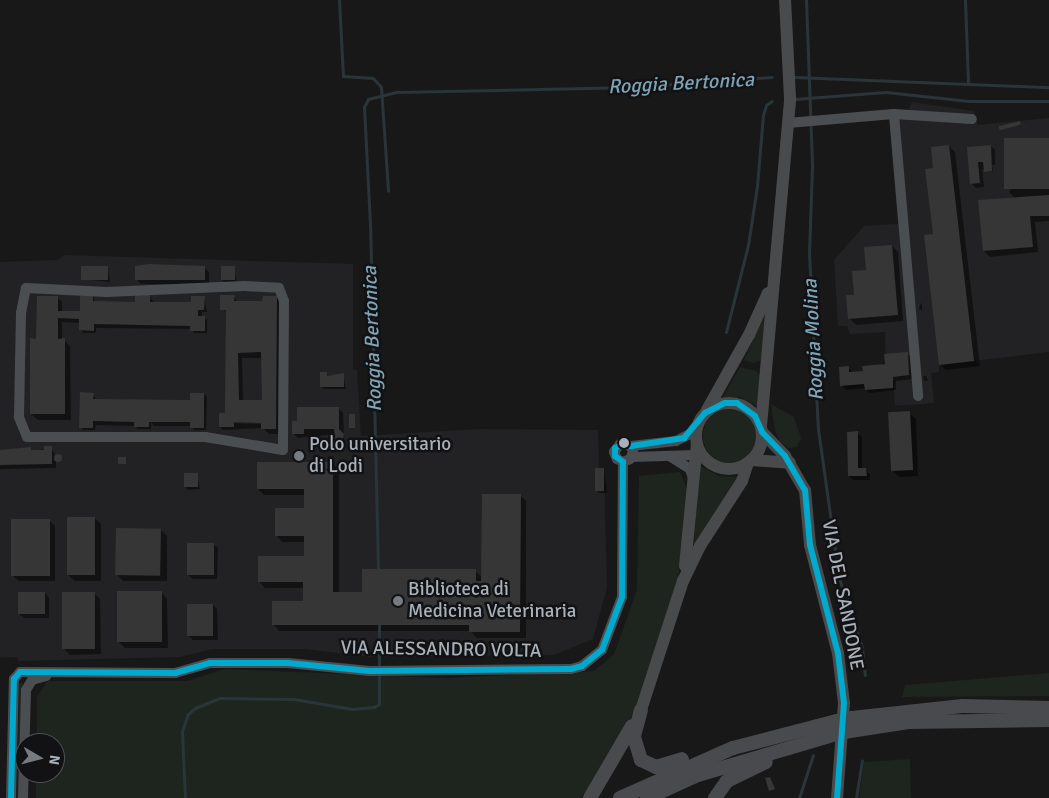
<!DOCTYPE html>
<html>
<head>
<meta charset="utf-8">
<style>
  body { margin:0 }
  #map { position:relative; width:1049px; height:798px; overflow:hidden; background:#181818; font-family:Signika,sans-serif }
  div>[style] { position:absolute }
  .built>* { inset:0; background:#222224 }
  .green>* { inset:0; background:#1d251e }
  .round { border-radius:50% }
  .shadow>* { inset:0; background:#0007 }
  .stream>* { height:3px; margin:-1.5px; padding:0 1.5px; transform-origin:1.5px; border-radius:1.5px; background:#2a353a }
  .building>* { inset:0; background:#363637; transform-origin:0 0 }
  .minor>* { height:10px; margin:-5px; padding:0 5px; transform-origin:5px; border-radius:5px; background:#4b4e51 }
  .major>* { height:12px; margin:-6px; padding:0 6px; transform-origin:6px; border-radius:6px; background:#494a4c }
  .major>.ring { margin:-6px; padding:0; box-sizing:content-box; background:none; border:12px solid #494a4c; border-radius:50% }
  .highway>* { height:14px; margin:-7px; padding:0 7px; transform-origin:7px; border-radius:7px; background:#494a4d }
  .highway-bridge>* { height:14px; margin:-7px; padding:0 7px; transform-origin:7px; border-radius:7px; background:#494a4d }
  .bus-1>* { height:6px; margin:-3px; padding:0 3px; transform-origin:3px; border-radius:3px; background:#00a9ce }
  .dots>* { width:14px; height:14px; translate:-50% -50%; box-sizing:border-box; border:2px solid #121214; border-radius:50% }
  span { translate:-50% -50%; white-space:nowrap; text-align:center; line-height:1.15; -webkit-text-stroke:5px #121214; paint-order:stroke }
  .poi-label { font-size:19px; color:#a8b0b9 }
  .left { translate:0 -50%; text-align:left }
  .street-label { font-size:19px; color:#a8b0b9 }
  .water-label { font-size:20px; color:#7ea3b5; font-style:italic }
  .north { position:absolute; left:15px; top:733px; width:50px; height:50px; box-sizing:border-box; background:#121214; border:1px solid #4e5156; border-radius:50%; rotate:98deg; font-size:14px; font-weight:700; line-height:20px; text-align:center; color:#a8b0b9 }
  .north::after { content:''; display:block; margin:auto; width:18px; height:22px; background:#767b81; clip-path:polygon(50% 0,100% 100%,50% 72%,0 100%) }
</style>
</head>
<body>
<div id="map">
  <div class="built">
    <i style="clip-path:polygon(912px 102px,974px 111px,978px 125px,1049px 118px,1049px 352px,939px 365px,939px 372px,931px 373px,934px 403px,895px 406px,893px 377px,886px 377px,885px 332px,850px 334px,847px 326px,838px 326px,834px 260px,864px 226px,898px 224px,888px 109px,908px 111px)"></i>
    <i style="clip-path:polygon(64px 255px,353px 264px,353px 369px,357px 370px,361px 436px,479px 429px,598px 430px,599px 468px,604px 468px,607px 587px,593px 639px,554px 655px,370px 657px,305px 649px,212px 649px,180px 657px,19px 661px,16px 657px,0 658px,0 262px,58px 260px)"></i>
  </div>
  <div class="green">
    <i style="clip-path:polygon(766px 312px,762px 360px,753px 363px,744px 360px)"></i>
    <i style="clip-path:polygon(740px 367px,756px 371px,761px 376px,759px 407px,740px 397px,723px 397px)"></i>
    <i style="clip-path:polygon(771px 404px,794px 417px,801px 438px,797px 447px,788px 448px,780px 441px,775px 431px)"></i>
    <i class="round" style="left:703px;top:409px;width:54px;height:54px"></i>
    <i style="clip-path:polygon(699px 465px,719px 476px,737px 477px,694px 545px)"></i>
    <i style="clip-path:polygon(680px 472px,687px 489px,678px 582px,634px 713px,604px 766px,581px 798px,36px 798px,36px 773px,55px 773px,55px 743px,37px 743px,37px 696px,48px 681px,188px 681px,224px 669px,445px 678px,594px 671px,614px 654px,637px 590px,639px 476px)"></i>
    <i style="clip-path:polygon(1049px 673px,1049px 696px,902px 697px,905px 685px)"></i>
    <i style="clip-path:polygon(19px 683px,23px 683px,20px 798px,17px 798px)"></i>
    <i style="clip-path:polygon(910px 759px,911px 798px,859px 798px,864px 762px)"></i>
  </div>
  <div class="shadow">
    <i style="clip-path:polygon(1020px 122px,1021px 126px,1000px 126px)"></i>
    <i style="clip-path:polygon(1049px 141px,1049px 221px,1035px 222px,1038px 252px,990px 257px,984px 251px,1015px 198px,1009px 192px)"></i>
    <i style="clip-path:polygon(949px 146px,955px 152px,980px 366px,946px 370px,940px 364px,934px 235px,935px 169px)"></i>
    <i style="clip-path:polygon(991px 146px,995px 150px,995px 165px,992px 165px,993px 171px,982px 169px,984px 187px,976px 188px,971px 183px,968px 148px)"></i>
    <i style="clip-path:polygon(892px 246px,898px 252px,903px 321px,856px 325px,849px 318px,855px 296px,867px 271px)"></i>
    <i style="clip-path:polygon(108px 267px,110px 282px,82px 279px)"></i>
    <i style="clip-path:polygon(204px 267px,209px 272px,209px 284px,141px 284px,136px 279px)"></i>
    <i style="clip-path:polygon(234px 267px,237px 283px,225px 283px,222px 280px)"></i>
    <i style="clip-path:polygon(93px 296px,95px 303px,137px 303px,150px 297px,154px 303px,194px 304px,204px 297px,207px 312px,202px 312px,202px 317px,207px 320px,207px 333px,194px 333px,191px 329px,96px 328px,96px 333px,83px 333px,81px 323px,62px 322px,62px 339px,70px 346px,71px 420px,38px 420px,31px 414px,37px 340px,57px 297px,62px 302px,62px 312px,81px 312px)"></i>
    <i style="clip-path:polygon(evenodd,234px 297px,237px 302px,264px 302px,277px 297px,283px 303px,282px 434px,269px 434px,263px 428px,223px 430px,220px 427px,227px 416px,227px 312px,222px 309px,234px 297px,242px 358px,263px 358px,263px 401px,243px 401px,242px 358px,234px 297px,231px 421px,268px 421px,268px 424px,231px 423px,231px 421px)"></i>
    <i style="clip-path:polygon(921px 303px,922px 304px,922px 310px,919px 309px)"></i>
    <i style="clip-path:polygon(907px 353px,912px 358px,913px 379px,896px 381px,896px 390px,869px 393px,866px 388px,846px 390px,842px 385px,848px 367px,853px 373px,864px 372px)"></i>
    <i style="clip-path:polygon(326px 374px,329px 377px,343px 374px,346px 389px,324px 389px,321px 387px)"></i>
    <i style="clip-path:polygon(923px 376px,926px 376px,928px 381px,924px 381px)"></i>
    <i style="clip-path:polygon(93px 394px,96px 400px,191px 401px,204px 394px,207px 397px,206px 430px,194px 430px,191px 426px,154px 426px,151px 422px,151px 429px,138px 429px,135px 426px,96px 425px,95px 430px,83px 430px,81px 427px)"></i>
    <i style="clip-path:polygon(339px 409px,343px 413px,344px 440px,338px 439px,336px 434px,298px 438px,293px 433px,299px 422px)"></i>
    <i style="clip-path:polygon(909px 413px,916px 419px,918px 476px,899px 477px,892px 470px)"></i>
    <i style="clip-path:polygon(857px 433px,862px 437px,862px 469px,870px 474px,870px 480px,853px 480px,849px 476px)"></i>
    <i style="clip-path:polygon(350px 440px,355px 440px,356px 445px,351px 445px)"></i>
    <i style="clip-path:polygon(18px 448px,34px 451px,51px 448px,56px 457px,58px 455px,62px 460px,59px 462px,56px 458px,56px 468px,0 469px,0 451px,18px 451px)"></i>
    <i style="clip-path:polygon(333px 464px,339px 470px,339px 594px,363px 594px,475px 571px,483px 578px,520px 495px,526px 501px,526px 638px,477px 638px,470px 631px,279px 631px,273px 624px,305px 603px,305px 588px,265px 588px,259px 581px,305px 557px,305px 542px,282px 542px,276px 535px,305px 510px,305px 495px,264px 495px,258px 489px)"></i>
    <i style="clip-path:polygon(604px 469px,607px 493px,599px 493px,597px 491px)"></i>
    <i style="clip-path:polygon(197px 475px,200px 489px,188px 490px,185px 487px)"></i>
    <i style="clip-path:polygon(95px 518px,101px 524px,101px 581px,75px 581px,68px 575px)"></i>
    <i style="clip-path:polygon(49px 520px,55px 526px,55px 581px,19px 581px,12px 575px)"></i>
    <i style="clip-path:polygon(161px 530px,167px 536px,167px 581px,123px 581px,117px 575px)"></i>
    <i style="clip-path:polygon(213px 544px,218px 548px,217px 579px,193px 579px,188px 575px)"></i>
    <i style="clip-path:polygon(161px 592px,167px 599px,168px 648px,125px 648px,119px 642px)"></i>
    <i style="clip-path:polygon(45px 593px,49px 598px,49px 618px,24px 618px,19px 614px)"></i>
    <i style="clip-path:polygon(94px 593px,100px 599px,101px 654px,70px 655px,64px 649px)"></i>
    <i style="clip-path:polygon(213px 605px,217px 609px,218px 640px,193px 640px,189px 636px)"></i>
  </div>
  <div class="stream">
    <i style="left:339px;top:0;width:76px;rotate:87deg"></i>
    <i style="left:343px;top:76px;width:30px;rotate:4deg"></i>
    <i style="left:373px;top:78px;width:12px;rotate:48deg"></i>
    <i style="left:381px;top:87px;width:104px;rotate:86.1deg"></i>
    <i style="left:806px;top:0;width:167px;rotate:87.9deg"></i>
    <i style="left:812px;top:167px;width:86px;rotate:92deg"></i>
    <i style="left:809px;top:253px;width:176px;rotate:87.1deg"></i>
    <i style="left:818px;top:429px;width:150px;rotate:82deg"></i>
    <i style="left:839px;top:578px;width:74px;rotate:71.8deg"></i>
    <i style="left:862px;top:648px;width:27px;rotate:84deg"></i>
    <i style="left:965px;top:0;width:83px;rotate:87.9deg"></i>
    <i style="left:795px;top:77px;width:254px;rotate:2.3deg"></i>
    <i style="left:794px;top:99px;width:92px;rotate:-4.4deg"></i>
    <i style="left:886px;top:92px;width:83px;rotate:6.2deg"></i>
    <i style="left:969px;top:101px;width:80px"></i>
    <i style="left:726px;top:332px;width:90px;rotate:-75.8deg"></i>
    <i style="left:748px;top:245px;width:60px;rotate:-81.3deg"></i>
    <i style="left:757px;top:186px;width:71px;rotate:-85.2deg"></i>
    <i style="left:763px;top:115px;width:10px;rotate:-73deg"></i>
    <i style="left:766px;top:105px;width:7px;rotate:-34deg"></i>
    <i style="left:378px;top:571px;width:346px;rotate:-91.3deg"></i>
    <i style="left:370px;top:225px;width:118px;rotate:-92.9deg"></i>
    <i style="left:364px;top:107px;width:9px;rotate:-63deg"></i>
    <i style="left:368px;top:99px;width:30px;rotate:-14deg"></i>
    <i style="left:397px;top:92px;width:235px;rotate:-1.2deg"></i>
    <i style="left:632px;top:87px;width:140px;rotate:-4.1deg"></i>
    <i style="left:185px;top:798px;width:67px;rotate:-92.6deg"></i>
    <i style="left:182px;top:731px;width:18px;rotate:-71deg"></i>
    <i style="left:188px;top:714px;width:9px;rotate:-41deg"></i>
    <i style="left:195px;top:708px;width:27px;rotate:-22deg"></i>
    <i style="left:220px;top:698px;width:74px;rotate:0.8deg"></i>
    <i style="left:294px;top:699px;width:59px;rotate:9.8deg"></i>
    <i style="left:352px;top:709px;width:22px;rotate:-5deg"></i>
    <i style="left:374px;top:707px;width:6px;rotate:-31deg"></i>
    <i style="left:379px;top:704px;width:81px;rotate:-90deg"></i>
    <i style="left:799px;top:798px;width:45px;rotate:-72deg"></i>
    <i style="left:856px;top:798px;width:38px;rotate:-81deg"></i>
  </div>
  <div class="building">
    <i style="left:1020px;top:121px;width:4px;height:22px;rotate:76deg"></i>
    <i style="left:1049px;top:138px;width:51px;height:45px;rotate:90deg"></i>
    <i style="clip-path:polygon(949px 145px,974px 361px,939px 365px,924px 235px,933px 234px,925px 169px,933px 168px,931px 147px)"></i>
    <i style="clip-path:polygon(991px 145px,992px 171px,984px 172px,983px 162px,978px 162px,980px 183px,970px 184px,967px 147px)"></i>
    <i style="clip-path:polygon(1049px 195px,1049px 216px,1030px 216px,1033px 247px,983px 251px,978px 200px)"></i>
    <i style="clip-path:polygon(892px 245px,898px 315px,848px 319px,846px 295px,854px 295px,852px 271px,866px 270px,864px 247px)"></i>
    <i style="clip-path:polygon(149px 264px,205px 266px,205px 280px,135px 280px,135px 266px)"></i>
    <i style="left:81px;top:266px;width:27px;height:14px"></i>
    <i style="left:221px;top:266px;width:14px;height:14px"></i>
    <i style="clip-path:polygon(80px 294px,93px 295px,93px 301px,135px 302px,135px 295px,150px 295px,150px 302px,191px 302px,191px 296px,205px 296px,204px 310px,198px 310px,198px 316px,205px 316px,205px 331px,190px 331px,190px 326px,94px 324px,94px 331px,79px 330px,79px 319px,58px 318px,58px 339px,65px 338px,65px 414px,30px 414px,30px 338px,36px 339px,37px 296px,58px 296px,58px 311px,80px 311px)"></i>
    <i style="clip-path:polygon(evenodd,220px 295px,235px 295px,234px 301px,262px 301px,263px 296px,277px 296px,276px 429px,261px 429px,261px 423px,234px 422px,234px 427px,219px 427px,219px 413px,225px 413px,225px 400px,226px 310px,220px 310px,220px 295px,261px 352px,262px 400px,239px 400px,238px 353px,261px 352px)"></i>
    <i style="clip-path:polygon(908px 352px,909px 375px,893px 377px,893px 388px,865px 390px,864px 384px,840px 386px,839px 367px,849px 366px,849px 372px,863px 371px,862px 366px,885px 364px,884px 354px)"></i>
    <i style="clip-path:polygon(320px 372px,327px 372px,327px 376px,344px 373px,344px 387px,320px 387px)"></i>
    <i style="clip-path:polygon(80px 392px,94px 393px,93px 399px,190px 400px,190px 393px,204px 393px,204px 428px,190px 428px,190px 422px,149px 422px,149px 427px,134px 427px,134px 422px,93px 421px,93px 428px,79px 428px)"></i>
    <i style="clip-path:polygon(297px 407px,339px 407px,339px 429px,344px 434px,343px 439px,335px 439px,334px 429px,304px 429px,304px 434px,292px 434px,292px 421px,297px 421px)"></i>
    <i style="left:910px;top:411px;width:59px;height:22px;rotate:87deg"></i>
    <i style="left:349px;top:414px;width:6px;height:14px"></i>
    <i style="clip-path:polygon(858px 431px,858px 468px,866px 468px,867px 476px,848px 476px,847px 432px)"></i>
    <i style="clip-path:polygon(44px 446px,52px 446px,52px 464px,0 465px,0 450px,31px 447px,31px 450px,44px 450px)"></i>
    <i class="round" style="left:54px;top:454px;width:8px;height:8px"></i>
    <i style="left:118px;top:457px;width:8px;height:7px"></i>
    <i style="clip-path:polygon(257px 462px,333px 462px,333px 592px,362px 592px,362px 569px,476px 569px,476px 581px,481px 581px,482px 494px,521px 494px,520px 632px,469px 632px,469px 625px,272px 625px,272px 601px,303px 601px,303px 582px,258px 582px,258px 556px,304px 556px,304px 536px,275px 536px,275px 508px,304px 508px,304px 489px,257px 489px)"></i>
    <i style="left:595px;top:468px;width:9px;height:23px"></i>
    <i style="left:198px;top:473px;width:14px;height:14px;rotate:90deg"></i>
    <i style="left:67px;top:517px;width:28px;height:58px"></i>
    <i style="left:11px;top:519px;width:39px;height:57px"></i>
    <i style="left:116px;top:528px;width:45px;height:47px;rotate:1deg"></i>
    <i style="left:187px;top:543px;width:27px;height:32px"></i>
    <i style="left:117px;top:591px;width:45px;height:51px"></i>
    <i style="left:18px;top:592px;width:27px;height:22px"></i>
    <i style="left:62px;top:592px;width:33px;height:57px"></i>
    <i style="left:187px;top:604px;width:26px;height:32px"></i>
    <i style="clip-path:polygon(770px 777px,775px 789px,769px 791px,765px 778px)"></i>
  </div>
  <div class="minor">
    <i style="left:894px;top:114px;width:283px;rotate:85.1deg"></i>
    <i style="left:788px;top:123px;width:106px;rotate:-4.9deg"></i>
    <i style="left:894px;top:114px;width:78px;rotate:3.7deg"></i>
    <i style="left:244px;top:286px;width:35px;rotate:3deg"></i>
    <i style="left:279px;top:288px;width:14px;rotate:69deg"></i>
    <i style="left:284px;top:301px;width:149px;rotate:90.4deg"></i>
    <i style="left:283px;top:450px;width:79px;rotate:-170.5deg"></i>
    <i style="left:205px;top:437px;width:178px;rotate:180deg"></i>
    <i style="left:27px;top:437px;width:22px;rotate:-112deg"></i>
    <i style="left:19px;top:417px;width:104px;rotate:-88.9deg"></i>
    <i style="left:21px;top:313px;width:25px;rotate:-79deg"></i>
    <i style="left:26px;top:288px;width:81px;rotate:2.8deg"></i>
    <i style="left:107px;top:292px;width:137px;rotate:-2.5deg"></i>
    <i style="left:631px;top:446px;width:6px;rotate:72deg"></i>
    <i style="left:633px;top:452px;width:8px;rotate:113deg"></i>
    <i style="left:630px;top:459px;width:8px;rotate:157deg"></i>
    <i style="left:623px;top:462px;width:7px;rotate:-153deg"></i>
    <i style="left:617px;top:459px;width:8px;rotate:-113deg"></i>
    <i style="left:614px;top:452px;width:10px;rotate:-53deg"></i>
    <i style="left:620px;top:444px;width:11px;rotate:10deg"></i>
    <i style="left:631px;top:446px;width:45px;rotate:-6.3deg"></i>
    <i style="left:676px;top:441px;width:16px;rotate:-27deg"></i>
    <i style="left:690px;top:434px;width:15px;rotate:-53deg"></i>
    <i style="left:632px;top:457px;width:64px;rotate:-1.8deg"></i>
    <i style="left:696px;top:455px;width:11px;rotate:22deg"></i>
    <i style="left:671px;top:457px;width:22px;rotate:32deg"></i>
    <i style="left:690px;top:469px;width:9px;rotate:72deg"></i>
    <i style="left:11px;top:798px;width:119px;rotate:-88.6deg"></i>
    <i style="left:14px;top:679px;width:9px;rotate:-49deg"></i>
    <i style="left:20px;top:672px;width:155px;rotate:0.4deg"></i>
    <i style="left:175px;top:673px;width:36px;rotate:-16deg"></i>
    <i style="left:210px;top:663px;width:78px"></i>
    <i style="left:288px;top:663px;width:82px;rotate:5.6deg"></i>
    <i style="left:370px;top:671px;width:201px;rotate:-0.6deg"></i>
    <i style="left:571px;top:669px;width:11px;rotate:-15deg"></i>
    <i style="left:582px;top:666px;width:26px;rotate:-39deg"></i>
    <i style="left:602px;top:650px;width:57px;rotate:-69.3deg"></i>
    <i style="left:622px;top:597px;width:135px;rotate:-89.6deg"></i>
    <i style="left:23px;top:798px;width:108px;rotate:-88.4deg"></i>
    <i style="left:26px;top:690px;width:12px;rotate:-59deg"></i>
    <i style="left:32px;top:680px;width:15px;rotate:-16deg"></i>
  </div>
  <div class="major">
    <i class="ring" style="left:696px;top:403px;width:54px;height:54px"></i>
    <i style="left:707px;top:410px;width:86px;rotate:-60.8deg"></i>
    <i style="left:749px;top:335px;width:46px;rotate:-65.7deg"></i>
    <i style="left:761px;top:426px;width:329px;rotate:-84.9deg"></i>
    <i style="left:790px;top:98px;width:98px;rotate:-92.9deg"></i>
    <i style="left:762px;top:432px;width:33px;rotate:46deg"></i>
    <i style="left:785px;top:456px;width:39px;rotate:60deg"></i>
    <i style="left:805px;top:490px;width:55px;rotate:84.8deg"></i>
    <i style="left:810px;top:545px;width:112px;rotate:75.5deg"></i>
    <i style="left:838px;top:653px;width:50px;rotate:83.2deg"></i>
    <i style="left:844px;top:703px;width:95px;rotate:94.2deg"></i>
    <i style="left:751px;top:460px;width:39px;rotate:4deg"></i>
    <i style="left:685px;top:566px;width:123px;rotate:-84.4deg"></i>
    <i style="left:641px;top:710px;width:136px;rotate:-72deg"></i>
    <i style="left:683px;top:581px;width:39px;rotate:-64deg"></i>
    <i style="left:700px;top:546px;width:77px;rotate:-57.1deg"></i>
    <i style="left:742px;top:481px;width:19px;rotate:-72deg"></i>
  </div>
  <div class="highway">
    <i style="left:641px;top:710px;width:28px;rotate:105deg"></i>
    <i style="left:634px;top:737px;width:24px;rotate:73deg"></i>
    <i style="left:641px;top:760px;width:17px;rotate:25deg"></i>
    <i style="left:656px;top:767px;width:27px;rotate:-17deg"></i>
    <i style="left:852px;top:718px;width:111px;rotate:-6.2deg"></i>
    <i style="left:962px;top:706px;width:87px;rotate:1.3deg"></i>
    <i style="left:850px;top:731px;width:59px;rotate:-8.8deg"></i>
    <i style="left:908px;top:722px;width:141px;rotate:-0.8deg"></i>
    <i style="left:590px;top:798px;width:83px;rotate:-59.7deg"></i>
    <i style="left:620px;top:798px;width:124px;rotate:-23.9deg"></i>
    <i style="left:733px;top:748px;width:107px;rotate:-14.6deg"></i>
    <i style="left:647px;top:798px;width:56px;rotate:-24.3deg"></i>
    <i style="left:698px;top:775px;width:144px;rotate:-16.5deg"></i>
    <i style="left:715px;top:798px;width:21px;rotate:-55deg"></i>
    <i style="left:727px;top:781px;width:43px;rotate:-26deg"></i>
  </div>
  <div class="highway-bridge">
    <i style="left:837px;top:721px;width:15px;rotate:-11deg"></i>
    <i style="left:836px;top:734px;width:14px;rotate:-12deg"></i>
  </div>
  <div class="bus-1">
    <i style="left:11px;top:798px;width:119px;rotate:-88.6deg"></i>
    <i style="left:14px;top:679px;width:9px;rotate:-49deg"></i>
    <i style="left:20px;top:672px;width:155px;rotate:0.4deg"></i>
    <i style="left:175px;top:673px;width:36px;rotate:-16deg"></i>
    <i style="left:210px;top:663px;width:78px"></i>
    <i style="left:288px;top:663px;width:82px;rotate:5.6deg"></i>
    <i style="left:370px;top:671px;width:201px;rotate:-0.6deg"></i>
    <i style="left:571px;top:669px;width:11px;rotate:-15deg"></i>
    <i style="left:582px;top:666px;width:26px;rotate:-39deg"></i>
    <i style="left:602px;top:650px;width:57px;rotate:-69.3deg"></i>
    <i style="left:622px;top:597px;width:135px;rotate:-89.6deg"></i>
    <i style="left:623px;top:462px;width:10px;rotate:-143deg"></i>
    <i style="left:615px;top:456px;width:8px;rotate:-90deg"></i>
    <i style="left:615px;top:448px;width:10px;rotate:-29deg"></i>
    <i style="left:624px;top:443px;width:8px;rotate:23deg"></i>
    <i style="left:631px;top:446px;width:54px;rotate:-8.6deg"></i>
    <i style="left:684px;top:438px;width:33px;rotate:-50deg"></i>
    <i style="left:705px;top:413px;width:22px;rotate:-27deg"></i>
    <i style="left:725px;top:403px;width:12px"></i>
    <i style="left:737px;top:403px;width:22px;rotate:36deg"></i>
    <i style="left:755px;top:416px;width:17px;rotate:66deg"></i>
    <i style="left:762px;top:432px;width:33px;rotate:46deg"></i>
    <i style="left:785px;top:456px;width:39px;rotate:60deg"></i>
    <i style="left:805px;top:490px;width:55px;rotate:84.8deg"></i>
    <i style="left:810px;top:545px;width:112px;rotate:75.5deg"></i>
    <i style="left:838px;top:653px;width:50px;rotate:83.2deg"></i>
    <i style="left:844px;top:703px;width:95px;rotate:94.2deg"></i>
  </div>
  <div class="dots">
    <i style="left:624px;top:443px;background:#a8b0b9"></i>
    <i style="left:299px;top:456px;background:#767b81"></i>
    <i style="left:398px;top:601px;background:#767b81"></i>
  </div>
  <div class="poi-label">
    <span class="left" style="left:309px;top:456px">Polo universitario<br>di Lodi</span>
    <span class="left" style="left:408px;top:601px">Biblioteca di<br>Medicina Veterinaria</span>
  </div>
  <div class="street-label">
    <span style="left:842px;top:595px;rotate:79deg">VIA DEL SANDONE</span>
    <span style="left:441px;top:650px;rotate:1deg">VIA ALESSANDRO VOLTA</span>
  </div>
  <div class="water-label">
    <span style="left:681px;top:83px;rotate:-3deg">Roggia Bertonica</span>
    <span style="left:372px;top:339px;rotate:-92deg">Roggia Bertonica</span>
    <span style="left:813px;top:340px;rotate:-93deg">Roggia Molina</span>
  </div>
  <div class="north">N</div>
</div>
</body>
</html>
